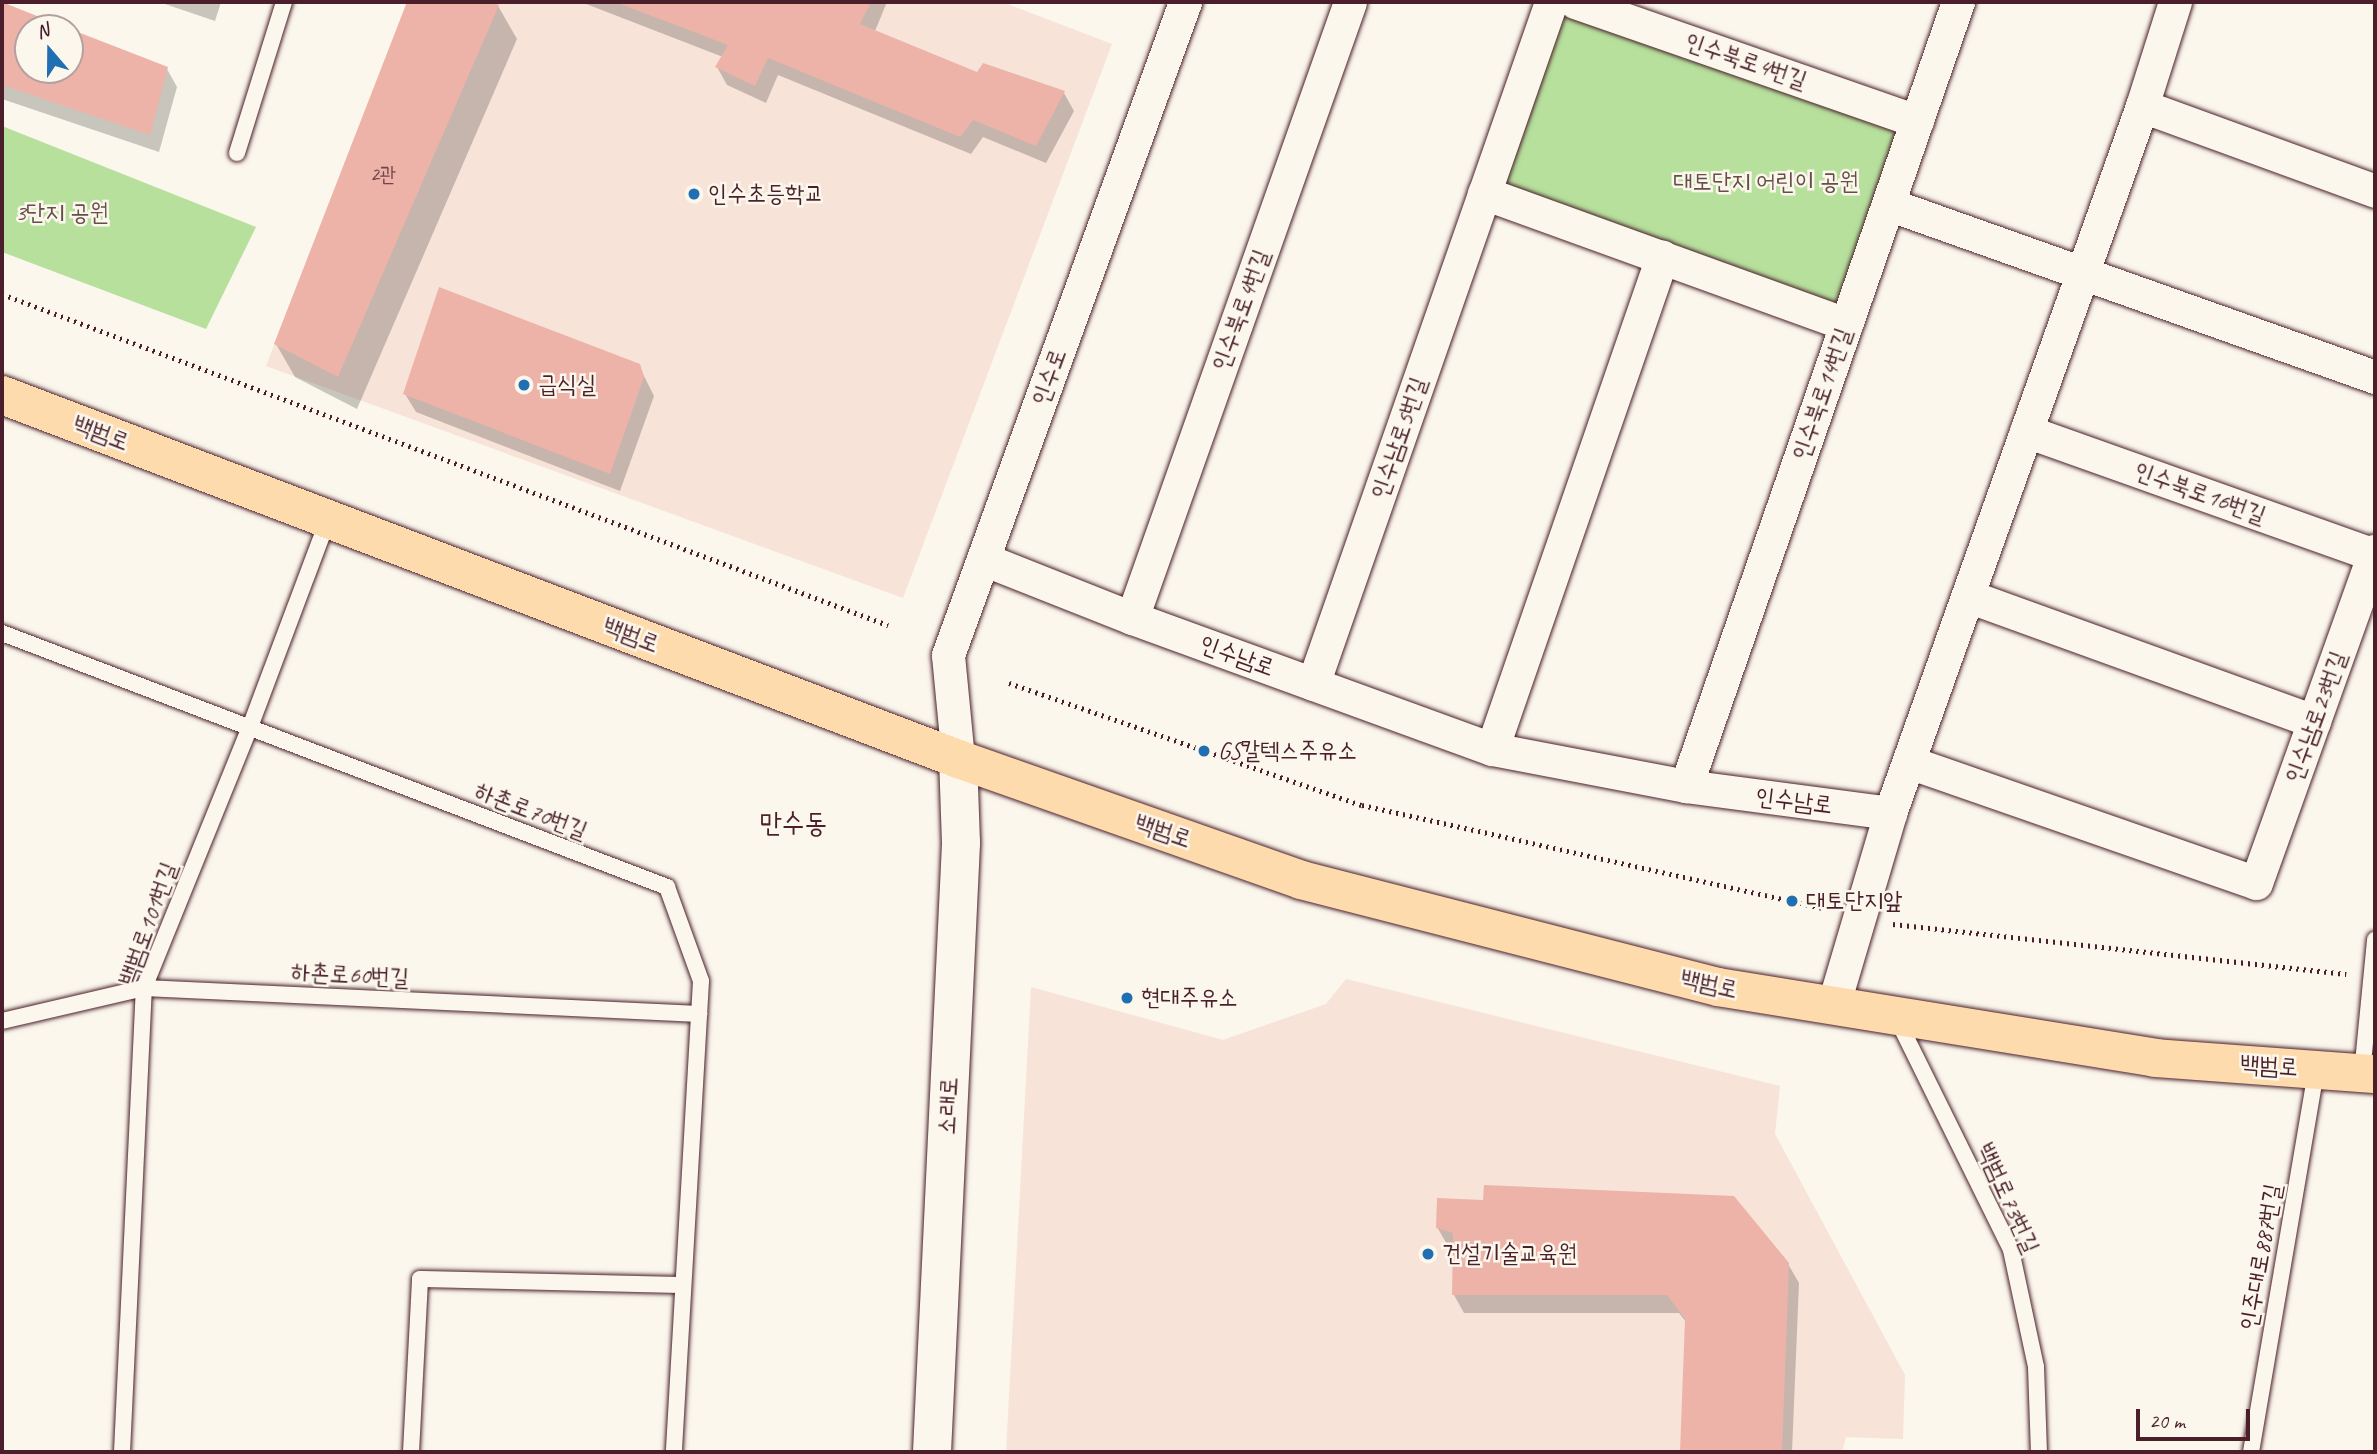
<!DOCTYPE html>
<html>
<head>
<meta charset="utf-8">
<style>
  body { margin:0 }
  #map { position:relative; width:2377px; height:1454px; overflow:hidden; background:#fbf7ec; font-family:Caveat,"Poor Story",sans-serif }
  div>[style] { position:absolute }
  .built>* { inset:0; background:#f7e3d8 }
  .green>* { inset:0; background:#b7e09d; transform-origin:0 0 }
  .shadow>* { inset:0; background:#0003 }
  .building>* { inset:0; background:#edb3a8 }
  .path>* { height:4.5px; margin-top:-2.25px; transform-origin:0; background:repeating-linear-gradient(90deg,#4a1f2b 0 2px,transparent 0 7px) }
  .roads { filter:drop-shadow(0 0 2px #4a1f2b) drop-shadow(0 0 2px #4a1f2b) }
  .lane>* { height:16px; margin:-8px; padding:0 8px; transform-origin:8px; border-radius:8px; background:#fbf7ec }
  .street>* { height:33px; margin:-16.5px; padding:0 16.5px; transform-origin:16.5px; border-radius:16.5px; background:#fbf7ec }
  .secondary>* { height:38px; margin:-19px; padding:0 19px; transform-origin:19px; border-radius:19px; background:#fbf7ec }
  .primary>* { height:38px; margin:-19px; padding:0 19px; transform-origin:19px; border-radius:19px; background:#fedbac }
  .dots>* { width:19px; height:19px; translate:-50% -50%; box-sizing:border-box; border:4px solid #fbf7ec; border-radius:50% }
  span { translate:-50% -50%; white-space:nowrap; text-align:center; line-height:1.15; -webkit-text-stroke:5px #fbf7ec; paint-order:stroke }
  .number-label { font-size:21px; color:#73444a }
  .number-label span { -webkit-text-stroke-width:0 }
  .street-label { font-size:24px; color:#4a1f2b }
  .park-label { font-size:24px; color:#654f48 }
  .poi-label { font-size:24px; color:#4a1f2b }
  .left { translate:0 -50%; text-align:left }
  .quarter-label { font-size:28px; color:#4a1f2b }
  .frame { position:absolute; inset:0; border:4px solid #4a1f2b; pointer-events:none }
  .north { position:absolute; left:14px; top:14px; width:70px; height:70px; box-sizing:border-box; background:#fbf7ec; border:2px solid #b4a19f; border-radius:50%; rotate:340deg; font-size:19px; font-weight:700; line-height:28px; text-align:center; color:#4a1f2b }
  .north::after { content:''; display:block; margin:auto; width:24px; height:32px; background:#1f6fb2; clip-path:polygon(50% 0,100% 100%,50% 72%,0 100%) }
  .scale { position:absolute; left:2136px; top:1409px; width:114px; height:32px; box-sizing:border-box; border:4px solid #4a1f2b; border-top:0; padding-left:9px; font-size:21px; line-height:24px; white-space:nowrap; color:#4a1f2b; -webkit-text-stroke:5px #fbf7ec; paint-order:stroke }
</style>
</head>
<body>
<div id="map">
  <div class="built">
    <i style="clip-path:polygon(407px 2px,1002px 2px,1112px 44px,903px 598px,266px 366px)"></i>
    <i style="clip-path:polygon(1346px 979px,1780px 1086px,1775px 1134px,1905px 1375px,1903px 1439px,1846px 1437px,1842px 1452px,1006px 1452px,1031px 987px,1223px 1040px,1326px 1004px)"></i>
  </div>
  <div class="green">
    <i style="left:1551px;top:2px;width:385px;height:202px;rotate:18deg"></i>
    <i style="clip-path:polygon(2px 126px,256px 227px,206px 329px,2px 252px)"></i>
  </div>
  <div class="shadow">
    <i style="clip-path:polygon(159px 2px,221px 2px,215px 21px)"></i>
    <i style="clip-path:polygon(409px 2px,486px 2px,498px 6px,517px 39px,357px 409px,295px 377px,276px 344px)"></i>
    <i style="clip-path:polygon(581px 2px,887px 2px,875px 31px,978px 74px,1064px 93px,1074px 111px,1046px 163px,983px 137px,971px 154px,778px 75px,766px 103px,727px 85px,717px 67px,723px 57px)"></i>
    <i style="clip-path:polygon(2px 4px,63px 28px,28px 28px,28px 70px,70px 70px,70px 31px,167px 69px,177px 87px,159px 152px,2px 99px)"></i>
    <i style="clip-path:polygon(639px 366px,654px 396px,620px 491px,416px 412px,405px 394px)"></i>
    <i style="clip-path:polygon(1437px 1227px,1788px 1264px,1799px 1283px,1792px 1452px,1682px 1452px,1687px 1323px,1679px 1313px,1464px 1313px,1454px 1295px,1454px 1248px,1448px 1246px)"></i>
  </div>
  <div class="building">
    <i style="clip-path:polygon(2px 2px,67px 28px,28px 28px,28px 70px,70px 70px,70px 29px,168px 67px,150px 135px,2px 85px)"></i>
    <i style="clip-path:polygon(407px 2px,490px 2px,499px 5px,338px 377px,274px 344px)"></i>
    <i style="clip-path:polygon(615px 2px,871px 2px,860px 24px,977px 72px,983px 63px,1065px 91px,1036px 146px,973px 120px,960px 137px,768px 58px,755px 86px,715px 67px,728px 45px)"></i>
    <i style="clip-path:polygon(439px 287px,640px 364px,644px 377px,610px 474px,403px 394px)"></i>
    <i style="clip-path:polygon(1484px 1185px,1734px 1196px,1789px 1263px,1782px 1452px,1680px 1452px,1685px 1319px,1667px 1295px,1452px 1295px,1453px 1233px,1436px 1228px,1437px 1198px,1483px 1200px)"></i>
  </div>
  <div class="path">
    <i style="left:2px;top:294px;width:946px;rotate:20.49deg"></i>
    <i style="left:1009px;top:683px;width:373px;rotate:19.1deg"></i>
    <i style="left:1362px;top:805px;width:476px;rotate:12.6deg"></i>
    <i style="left:1893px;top:924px;width:456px;rotate:6.3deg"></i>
  </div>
  <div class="roads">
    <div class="lane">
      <i style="left:237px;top:153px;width:158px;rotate:-72.7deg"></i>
      <i style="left:2px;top:633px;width:712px;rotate:20.9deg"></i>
      <i style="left:667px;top:887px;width:100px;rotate:70.1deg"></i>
      <i style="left:701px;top:981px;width:472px;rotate:93.3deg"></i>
      <i style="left:2px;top:1021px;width:146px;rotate:-13.1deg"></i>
      <i style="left:144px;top:988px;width:556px;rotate:2.68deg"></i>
      <i style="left:1898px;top:1021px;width:255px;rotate:63.7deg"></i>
      <i style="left:2011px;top:1250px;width:120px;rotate:77.9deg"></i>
      <i style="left:2036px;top:1367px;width:85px;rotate:88deg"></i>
      <i style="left:2362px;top:1073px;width:134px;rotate:-84.4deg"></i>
      <i style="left:122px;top:1452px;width:465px;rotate:-87.3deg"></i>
      <i style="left:144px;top:988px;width:282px;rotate:-67.9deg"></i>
      <i style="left:250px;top:727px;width:222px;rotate:-69.4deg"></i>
      <i style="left:411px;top:1452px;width:173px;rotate:-87deg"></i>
      <i style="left:420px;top:1279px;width:263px;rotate:1.3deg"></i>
      <i style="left:2251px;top:1452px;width:387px;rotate:-80.3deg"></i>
    </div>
    <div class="street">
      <i style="left:1575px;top:2px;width:362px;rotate:19.2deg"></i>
      <i style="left:2142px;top:106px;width:248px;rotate:20deg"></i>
      <i style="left:1484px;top:193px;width:385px;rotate:19.9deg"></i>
      <i style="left:1888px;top:204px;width:517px;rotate:19.56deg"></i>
      <i style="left:2026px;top:431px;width:369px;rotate:19.6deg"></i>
      <i style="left:983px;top:559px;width:160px;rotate:21.6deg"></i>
      <i style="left:1132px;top:618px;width:383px;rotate:20deg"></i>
      <i style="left:1492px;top:749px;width:197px;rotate:10.8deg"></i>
      <i style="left:1686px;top:786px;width:206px;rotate:7.5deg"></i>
      <i style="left:1968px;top:596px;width:368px;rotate:19.9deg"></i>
      <i style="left:1132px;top:618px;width:653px;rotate:-70.51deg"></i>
      <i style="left:1313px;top:684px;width:722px;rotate:-70.76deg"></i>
      <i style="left:1492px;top:749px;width:521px;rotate:-70.94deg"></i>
      <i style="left:958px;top:759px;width:104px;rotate:-95.5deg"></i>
      <i style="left:948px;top:655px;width:695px;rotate:-70.05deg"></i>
      <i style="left:1909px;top:762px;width:367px;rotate:19.2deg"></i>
      <i style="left:2256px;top:883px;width:353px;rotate:-70.3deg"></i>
      <i style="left:1686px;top:786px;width:830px;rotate:-70.87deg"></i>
      <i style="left:1833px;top:1006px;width:201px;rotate:-73.5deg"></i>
      <i style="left:1890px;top:813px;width:751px;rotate:-70.38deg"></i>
      <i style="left:2142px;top:106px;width:109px;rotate:-72.4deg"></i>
    </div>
    <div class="secondary">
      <i style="left:932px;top:1452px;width:610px;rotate:-87.27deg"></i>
      <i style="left:961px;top:843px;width:84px;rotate:-92deg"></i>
    </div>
    <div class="primary">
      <i style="left:2px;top:395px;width:1023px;rotate:20.84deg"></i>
      <i style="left:958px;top:759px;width:364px;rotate:19.4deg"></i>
      <i style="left:1301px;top:880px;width:431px;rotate:14.4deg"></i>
      <i style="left:1718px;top:987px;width:443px;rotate:9.2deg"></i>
      <i style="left:2155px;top:1058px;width:221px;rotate:4.2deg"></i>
    </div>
  </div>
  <div class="dots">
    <i style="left:694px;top:194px;background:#1f6fb2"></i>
    <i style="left:524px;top:385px;background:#1f6fb2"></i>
    <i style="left:1204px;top:751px;background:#1f6fb2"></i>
    <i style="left:1792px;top:901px;background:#1f6fb2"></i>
    <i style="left:1127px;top:998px;background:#1f6fb2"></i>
    <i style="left:1428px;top:1254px;background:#1f6fb2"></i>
  </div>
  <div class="number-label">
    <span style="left:383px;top:174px">2관</span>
  </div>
  <div class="street-label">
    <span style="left:1746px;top:61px;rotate:19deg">인수북로4번길</span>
    <span style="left:1241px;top:310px;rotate:-70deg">인수북로4번길</span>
    <span style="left:1049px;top:377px;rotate:-70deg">인수로</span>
    <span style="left:1822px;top:394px;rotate:-71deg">인수북로14번길</span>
    <span style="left:101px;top:433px;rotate:21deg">백범로</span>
    <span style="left:1399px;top:438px;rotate:-71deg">인수남로5번길</span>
    <span style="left:2200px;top:493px;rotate:20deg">인수북로16번길</span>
    <span style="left:631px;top:635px;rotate:21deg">백범로</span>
    <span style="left:1237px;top:656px;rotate:20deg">인수남로</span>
    <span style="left:2316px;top:717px;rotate:-70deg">인수남로23번길</span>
    <span style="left:1794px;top:801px;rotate:7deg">인수남로</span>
    <span style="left:531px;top:811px;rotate:21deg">하촌로70번길</span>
    <span style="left:1163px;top:831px;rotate:19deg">백범로</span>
    <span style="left:148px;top:924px;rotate:-70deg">백범로101번길</span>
    <span style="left:350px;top:975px;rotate:3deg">하촌로60번길</span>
    <span style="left:1709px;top:984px;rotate:13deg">백범로</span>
    <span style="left:2269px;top:1066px;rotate:4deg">백범로</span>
    <span style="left:948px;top:1106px;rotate:-87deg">소래로</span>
    <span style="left:2008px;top:1198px;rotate:66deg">백범로73번길</span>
    <span style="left:2261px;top:1257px;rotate:-80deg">인주대로887번길</span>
  </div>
  <div class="park-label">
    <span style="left:1766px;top:182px">대토단지 어린이 공원</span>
    <span style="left:62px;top:213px">3단지 공원</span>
  </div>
  <div class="poi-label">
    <span class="left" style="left:708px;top:194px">인수초등학교</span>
    <span class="left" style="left:538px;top:385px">급식실</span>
    <span class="left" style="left:1218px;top:751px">GS칼텍스주유소</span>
    <span class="left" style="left:1806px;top:901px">대토단지앞</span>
    <span class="left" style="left:1141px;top:998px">현대주유소</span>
    <span class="left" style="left:1442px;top:1254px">건설기술교육원</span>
  </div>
  <div class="quarter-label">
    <span style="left:793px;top:823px">만수동</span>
  </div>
  <div class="frame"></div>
  <div class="north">N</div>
  <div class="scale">20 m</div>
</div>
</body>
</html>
